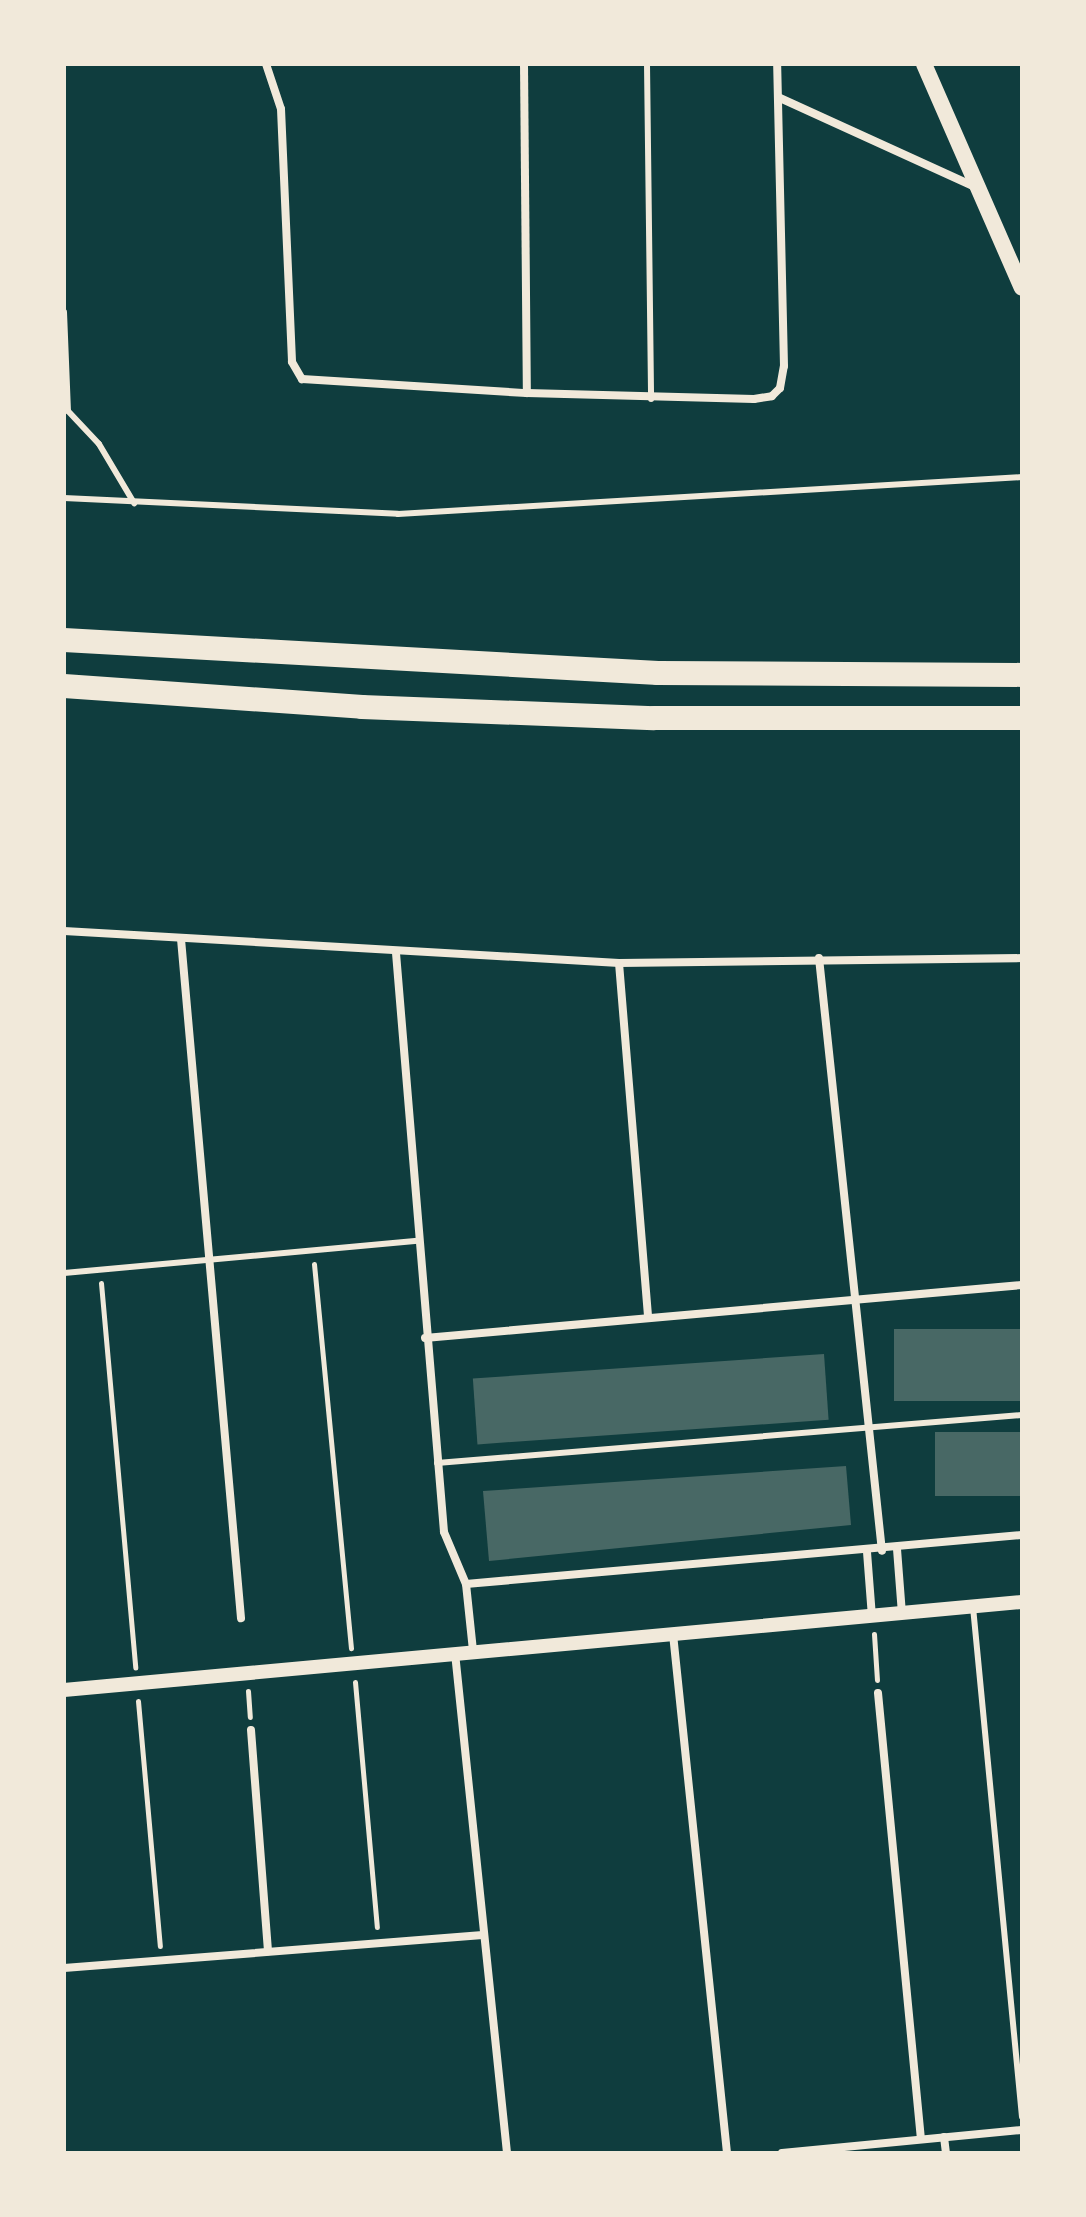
<!DOCTYPE html>
<html>
<head>
<meta charset="utf-8">
<style>
  body { margin:0 }
  #map { position:relative; width:1086px; height:2217px; overflow:hidden; background:#0f3d3e; font-family:Lato,sans-serif }
  div>[style] { position:absolute }
  .building>* { inset:0; background:#486865; transform-origin:0 0 }
  .path>* { height:5px; margin:-2.5px; padding:0 2.5px; transform-origin:2.5px; border-radius:2.5px; background:#f1e9da }
  .service>* { height:6px; margin:-3px; padding:0 3px; transform-origin:3px; border-radius:3px; background:#f1e9da }
  .minor>* { height:8px; margin:-4px; padding:0 4px; transform-origin:4px; border-radius:4px; background:#f1e9da }
  .tertiary>* { height:14px; margin:-7px; padding:0 7px; transform-origin:7px; border-radius:7px; background:#f1e9da }
  .secondary>* { height:16px; margin:-8px; padding:0 8px; transform-origin:8px; border-radius:8px; background:#f1e9da }
  .motorway>* { height:24px; margin:-12px; padding:0 12px; transform-origin:12px; border-radius:12px; background:#f1e9da }
  span { translate:-50% -50%; white-space:nowrap; text-align:center; line-height:1.15; -webkit-text-stroke:6px #f1e9da; paint-order:stroke }
  .frame { position:absolute; inset:0; border:66px solid #f1e9da; pointer-events:none }
</style>
</head>
<body>
<div id="map">
  <div class="building">
    <i style="left:1022px;top:1329px;width:72px;height:128px;rotate:90deg"></i>
    <i style="left:824px;top:1354px;width:66px;height:352px;rotate:86deg"></i>
    <i style="left:1022px;top:1432px;width:64px;height:87px;rotate:90deg"></i>
    <i style="clip-path:polygon(846px 1466px,851px 1525px,489px 1561px,483px 1491px)"></i>
  </div>
  <div class="path">
    <i style="left:314px;top:1264px;width:386px;rotate:84.5deg"></i>
    <i style="left:101px;top:1283px;width:386px;rotate:84.9deg"></i>
    <i style="left:874px;top:1634px;width:46px;rotate:86.3deg"></i>
    <i style="left:355px;top:1682px;width:246px;rotate:84.9deg"></i>
    <i style="left:248px;top:1691px;width:26px;rotate:86deg"></i>
    <i style="left:138px;top:1701px;width:246px;rotate:84.9deg"></i>
  </div>
  <div class="service">
    <i style="left:647px;top:64px;width:335px;rotate:89.3deg"></i>
    <i style="left:64px;top:312px;width:99px;rotate:87.7deg"></i>
    <i style="left:68px;top:411px;width:45px;rotate:46.8deg"></i>
    <i style="left:99px;top:444px;width:69px;rotate:59.3deg"></i>
    <i style="left:64px;top:498px;width:334px;rotate:2.7deg"></i>
    <i style="left:398px;top:514px;width:625px;rotate:-3.39deg"></i>
    <i style="left:64px;top:1273px;width:355px;rotate:-5.2deg"></i>
    <i style="left:437px;top:1463px;width:587px;rotate:-4.69deg"></i>
    <i style="left:973px;top:1607px;width:512px;rotate:84.51deg"></i>
  </div>
  <div class="minor">
    <i style="left:266px;top:64px;width:47px;rotate:71.6deg"></i>
    <i style="left:281px;top:109px;width:253px;rotate:87.5deg"></i>
    <i style="left:292px;top:362px;width:20px;rotate:60deg"></i>
    <i style="left:302px;top:379px;width:225px;rotate:3.6deg"></i>
    <i style="left:527px;top:393px;width:227px;rotate:1.5deg"></i>
    <i style="left:754px;top:399px;width:18px;rotate:-9deg"></i>
    <i style="left:772px;top:396px;width:11px;rotate:-45deg"></i>
    <i style="left:780px;top:388px;width:22px;rotate:-80deg"></i>
    <i style="left:784px;top:366px;width:302px;rotate:-91.3deg"></i>
    <i style="left:524px;top:64px;width:329px;rotate:89.5deg"></i>
    <i style="left:780px;top:98px;width:214px;rotate:24.5deg"></i>
    <i style="left:64px;top:931px;width:556px;rotate:3.3deg"></i>
    <i style="left:619px;top:963px;width:403px;rotate:-0.7deg"></i>
    <i style="left:181px;top:939px;width:682px;rotate:84.95deg"></i>
    <i style="left:396px;top:953px;width:581px;rotate:85.26deg"></i>
    <i style="left:444px;top:1532px;width:56px;rotate:67.1deg"></i>
    <i style="left:466px;top:1584px;width:67px;rotate:84deg"></i>
    <i style="left:819px;top:958px;width:596px;rotate:83.94deg"></i>
    <i style="left:619px;top:963px;width:356px;rotate:85.3deg"></i>
    <i style="left:425px;top:1338px;width:599px;rotate:-5.07deg"></i>
    <i style="left:897px;top:1549px;width:65px;rotate:85.6deg"></i>
    <i style="left:867px;top:1552px;width:65px;rotate:85.6deg"></i>
    <i style="left:466px;top:1584px;width:558px;rotate:-5.04deg"></i>
    <i style="left:673px;top:1634px;width:522px;rotate:84.06deg"></i>
    <i style="left:455px;top:1653px;width:503px;rotate:84.06deg"></i>
    <i style="left:878px;top:1693px;width:448px;rotate:84.5deg"></i>
    <i style="left:251px;top:1730px;width:222px;rotate:85.6deg"></i>
    <i style="left:64px;top:1968px;width:420px;rotate:-4.5deg"></i>
    <i style="left:944px;top:2137px;width:16px;rotate:83deg"></i>
    <i style="left:782px;top:2153px;width:241px;rotate:-5.5deg"></i>
  </div>
  <div class="tertiary">
    <i style="left:64px;top:1690px;width:962px;rotate:-5.25deg"></i>
  </div>
  <div class="secondary">
    <i style="left:924px;top:64px;width:244px;rotate:66.4deg"></i>
  </div>
  <div class="motorway">
    <i style="left:64px;top:640px;width:595px;rotate:3.18deg"></i>
    <i style="left:658px;top:673px;width:364px;rotate:0.3deg"></i>
    <i style="left:64px;top:686px;width:299px;rotate:4deg"></i>
    <i style="left:362px;top:707px;width:292px;rotate:2.2deg"></i>
    <i style="left:654px;top:718px;width:368px"></i>
  </div>
  <div class="frame"></div>
</div>
</body>
</html>
